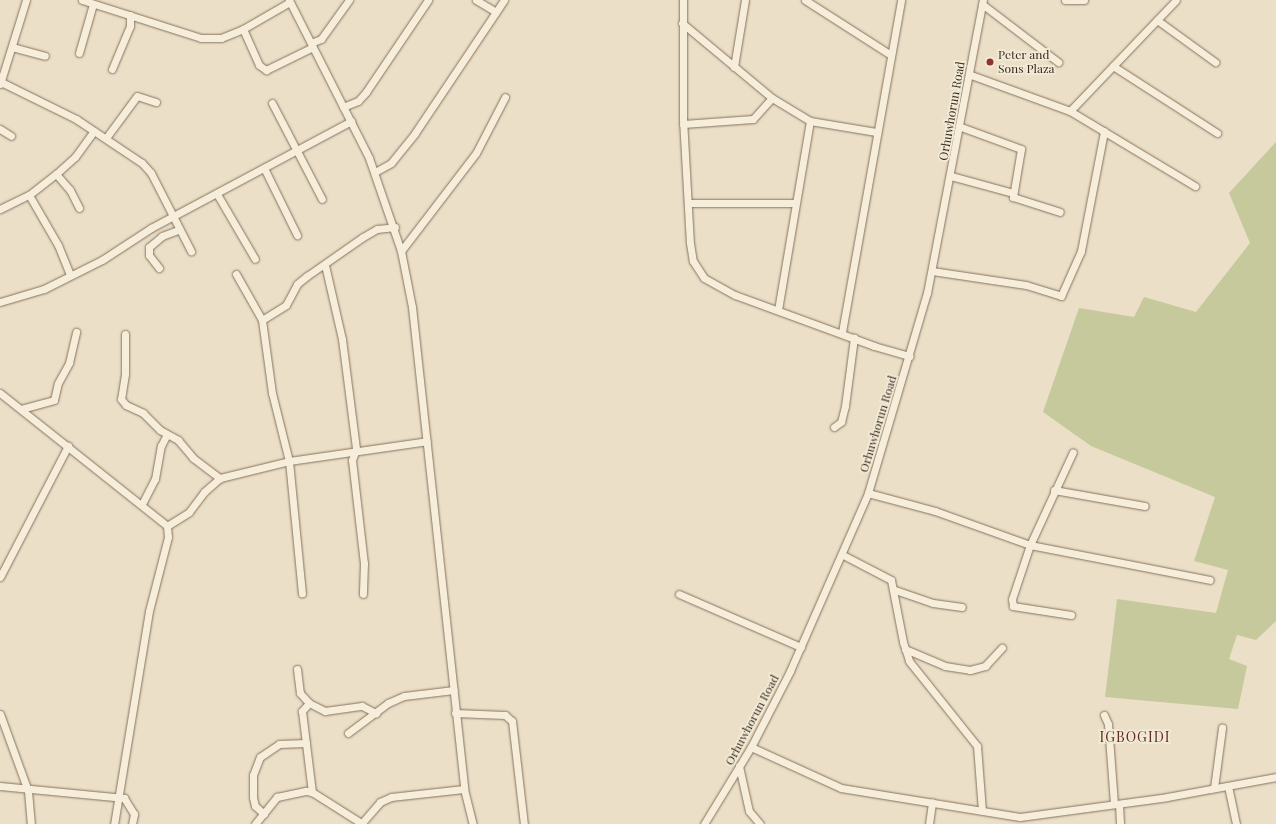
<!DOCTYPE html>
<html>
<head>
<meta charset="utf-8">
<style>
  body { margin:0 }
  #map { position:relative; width:1276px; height:824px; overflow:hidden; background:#ebdfc7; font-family:"Playfair Display",serif }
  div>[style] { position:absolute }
  .green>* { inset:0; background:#c5c99c }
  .roads { filter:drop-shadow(0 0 1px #86725e) drop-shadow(0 0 1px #86725e) }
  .minor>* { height:7px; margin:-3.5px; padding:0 3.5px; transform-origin:3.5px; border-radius:3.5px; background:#f6edda }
  .dots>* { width:11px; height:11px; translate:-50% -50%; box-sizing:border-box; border:2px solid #f3ead6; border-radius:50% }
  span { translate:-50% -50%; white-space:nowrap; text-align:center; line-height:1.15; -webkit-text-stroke:3.5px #f3ead6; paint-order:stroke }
  .poi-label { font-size:12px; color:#372b20 }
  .left { translate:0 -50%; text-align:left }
  .street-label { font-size:12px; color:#372b20 }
  .quarter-label { font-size:14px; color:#612e23; letter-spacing:1px }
</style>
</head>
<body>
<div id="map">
  <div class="green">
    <i style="clip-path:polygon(1276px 142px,1276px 621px,1256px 640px,1237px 635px,1229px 659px,1247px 666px,1238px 709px,1105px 697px,1117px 599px,1216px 613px,1228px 570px,1194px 561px,1215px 497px,1091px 446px,1043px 412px,1079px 308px,1134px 317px,1144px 297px,1196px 312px,1250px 243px,1229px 193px)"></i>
  </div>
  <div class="roads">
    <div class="minor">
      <i style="left:82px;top:0;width:125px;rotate:17.7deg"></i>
      <i style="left:201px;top:38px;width:20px"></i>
      <i style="left:221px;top:38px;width:24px;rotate:-22deg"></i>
      <i style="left:243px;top:29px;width:54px;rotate:-29.9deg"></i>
      <i style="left:289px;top:0;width:177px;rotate:63.1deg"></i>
      <i style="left:369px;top:158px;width:98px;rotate:71deg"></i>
      <i style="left:401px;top:251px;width:57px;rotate:78.9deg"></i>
      <i style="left:412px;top:307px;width:485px;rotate:83.8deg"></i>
      <i style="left:464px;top:789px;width:36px;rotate:76deg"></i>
      <i style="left:476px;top:0;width:23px;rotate:31deg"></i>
      <i style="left:683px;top:0;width:119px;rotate:90deg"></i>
      <i style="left:683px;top:119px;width:124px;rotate:86.8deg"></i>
      <i style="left:690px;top:243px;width:18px;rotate:81deg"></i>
      <i style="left:693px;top:261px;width:20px;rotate:57deg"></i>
      <i style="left:704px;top:278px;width:35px;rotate:29deg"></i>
      <i style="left:735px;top:295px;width:148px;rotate:20.1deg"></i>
      <i style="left:874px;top:346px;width:37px;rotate:16deg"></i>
      <i style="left:805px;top:0;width:102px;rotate:32.6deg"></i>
      <i style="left:1065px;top:0;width:19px"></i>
      <i style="left:982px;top:4px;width:96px;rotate:37.3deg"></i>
      <i style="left:1157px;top:20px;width:72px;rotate:35.9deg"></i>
      <i style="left:682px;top:23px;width:117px;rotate:39.8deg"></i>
      <i style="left:772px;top:98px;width:44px;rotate:31.2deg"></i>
      <i style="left:810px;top:121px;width:67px;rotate:9.5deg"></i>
      <i style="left:243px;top:29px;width:39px;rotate:66deg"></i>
      <i style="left:259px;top:65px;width:9px;rotate:36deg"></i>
      <i style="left:266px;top:70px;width:52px;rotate:-26.1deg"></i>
      <i style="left:311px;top:43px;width:11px;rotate:-22deg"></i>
      <i style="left:321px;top:39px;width:48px;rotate:-54.3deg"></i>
      <i style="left:12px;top:47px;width:34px;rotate:15deg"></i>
      <i style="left:79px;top:53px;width:51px;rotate:-74.1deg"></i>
      <i style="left:1113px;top:66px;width:124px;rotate:32.8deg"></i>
      <i style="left:734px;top:67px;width:68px;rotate:-80.7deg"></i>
      <i style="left:112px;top:69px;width:47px;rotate:-67.3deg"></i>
      <i style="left:130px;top:26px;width:11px;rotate:-90deg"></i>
      <i style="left:971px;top:75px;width:105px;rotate:20deg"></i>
      <i style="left:1070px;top:111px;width:146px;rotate:31deg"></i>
      <i style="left:1px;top:82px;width:84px;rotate:26.3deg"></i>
      <i style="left:76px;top:119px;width:79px;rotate:33.7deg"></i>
      <i style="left:142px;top:163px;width:13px;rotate:48deg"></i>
      <i style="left:151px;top:173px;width:88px;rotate:62.9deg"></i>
      <i style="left:0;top:84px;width:88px;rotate:-72.8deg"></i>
      <i style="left:272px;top:103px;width:108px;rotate:62.5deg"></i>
      <i style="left:343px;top:107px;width:16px;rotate:-22deg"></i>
      <i style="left:358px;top:101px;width:12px;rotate:-48deg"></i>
      <i style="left:366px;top:92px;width:111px;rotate:-56deg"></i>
      <i style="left:1070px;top:111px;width:153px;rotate:-46.3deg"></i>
      <i style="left:683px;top:124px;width:70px;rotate:-4.1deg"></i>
      <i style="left:753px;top:119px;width:28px;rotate:-48deg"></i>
      <i style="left:961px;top:127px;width:64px;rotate:20.1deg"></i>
      <i style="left:1021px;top:149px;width:49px;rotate:99.5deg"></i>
      <i style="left:1013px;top:197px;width:49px;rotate:17.7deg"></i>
      <i style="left:0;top:129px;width:13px;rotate:32deg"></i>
      <i style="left:106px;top:138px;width:52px;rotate:-53.6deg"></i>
      <i style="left:137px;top:96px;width:20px;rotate:18deg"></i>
      <i style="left:264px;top:168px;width:75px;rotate:63.8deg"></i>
      <i style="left:375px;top:172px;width:18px;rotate:-29deg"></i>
      <i style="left:391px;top:163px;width:38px;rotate:-51deg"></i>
      <i style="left:415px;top:133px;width:160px;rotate:-56.2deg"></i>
      <i style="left:56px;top:174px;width:21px;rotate:49deg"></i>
      <i style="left:70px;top:190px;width:20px;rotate:63deg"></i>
      <i style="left:951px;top:176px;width:64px;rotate:15.3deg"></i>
      <i style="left:217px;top:194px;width:75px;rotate:59.7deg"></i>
      <i style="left:29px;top:195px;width:58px;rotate:59.9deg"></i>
      <i style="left:58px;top:245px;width:32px;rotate:68deg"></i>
      <i style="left:688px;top:203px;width:107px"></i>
      <i style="left:0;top:209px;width:32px;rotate:-26deg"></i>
      <i style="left:29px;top:195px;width:34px;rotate:-38deg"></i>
      <i style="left:56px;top:174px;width:25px;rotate:-42deg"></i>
      <i style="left:75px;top:157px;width:32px;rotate:-54deg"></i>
      <i style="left:401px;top:251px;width:123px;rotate:-52.6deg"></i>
      <i style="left:476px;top:153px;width:63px;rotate:-62.6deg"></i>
      <i style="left:325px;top:265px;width:76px;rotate:77.1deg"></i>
      <i style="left:342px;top:339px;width:111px;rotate:82.7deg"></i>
      <i style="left:356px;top:449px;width:12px;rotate:110deg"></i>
      <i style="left:352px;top:460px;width:104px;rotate:83.4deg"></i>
      <i style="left:364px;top:563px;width:31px;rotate:92deg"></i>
      <i style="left:159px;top:268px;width:16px;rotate:-128deg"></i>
      <i style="left:149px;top:255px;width:8px;rotate:-90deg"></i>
      <i style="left:149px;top:247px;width:17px;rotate:-40deg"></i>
      <i style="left:162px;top:236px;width:17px;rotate:-21deg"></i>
      <i style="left:932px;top:271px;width:95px;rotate:8.5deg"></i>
      <i style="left:1026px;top:285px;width:37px;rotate:17deg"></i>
      <i style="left:1061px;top:296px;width:49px;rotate:-66deg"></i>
      <i style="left:1081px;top:251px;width:122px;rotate:-79.1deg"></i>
      <i style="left:236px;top:274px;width:53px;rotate:60.5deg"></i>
      <i style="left:262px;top:320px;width:28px;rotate:-32deg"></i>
      <i style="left:286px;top:305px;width:24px;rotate:-62deg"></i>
      <i style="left:297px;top:284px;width:13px;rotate:-39deg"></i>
      <i style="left:307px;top:276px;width:68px;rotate:-34.9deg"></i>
      <i style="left:363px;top:237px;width:16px;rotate:-30deg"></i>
      <i style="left:377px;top:229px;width:18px;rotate:-6deg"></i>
      <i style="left:0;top:302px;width:46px;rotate:-16.5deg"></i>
      <i style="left:44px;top:289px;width:65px;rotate:-26.6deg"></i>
      <i style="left:102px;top:260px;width:59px;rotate:-33.1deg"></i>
      <i style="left:151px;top:228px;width:227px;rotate:-28.1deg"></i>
      <i style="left:778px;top:310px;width:192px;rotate:-80.4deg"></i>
      <i style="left:262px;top:320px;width:74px;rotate:82.2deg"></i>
      <i style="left:272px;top:393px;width:70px;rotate:76deg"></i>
      <i style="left:289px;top:461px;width:139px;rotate:-8.2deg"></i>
      <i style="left:842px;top:332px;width:337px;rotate:-79.9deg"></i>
      <i style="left:125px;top:334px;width:40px;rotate:90deg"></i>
      <i style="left:125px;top:374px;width:25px;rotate:99deg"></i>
      <i style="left:121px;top:399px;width:8px;rotate:50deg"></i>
      <i style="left:126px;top:405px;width:19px;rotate:25deg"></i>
      <i style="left:143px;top:413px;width:24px;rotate:45deg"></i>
      <i style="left:160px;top:430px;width:21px;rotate:29deg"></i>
      <i style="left:178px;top:440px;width:23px;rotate:50deg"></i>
      <i style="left:193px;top:458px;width:34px;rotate:37deg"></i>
      <i style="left:220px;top:478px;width:71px;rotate:-13.8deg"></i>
      <i style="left:289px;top:461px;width:133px;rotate:84.4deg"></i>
      <i style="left:0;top:393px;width:213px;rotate:38.5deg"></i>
      <i style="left:167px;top:526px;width:11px;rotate:85deg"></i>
      <i style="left:168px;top:537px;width:76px;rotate:104.4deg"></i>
      <i style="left:149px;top:611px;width:216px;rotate:99.3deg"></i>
      <i style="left:21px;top:409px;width:34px;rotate:-15deg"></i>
      <i style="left:54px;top:400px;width:17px;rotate:-77deg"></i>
      <i style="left:58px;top:383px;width:23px;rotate:-61deg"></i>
      <i style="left:69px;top:363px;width:32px;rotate:-77deg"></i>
      <i style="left:834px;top:427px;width:9px;rotate:-36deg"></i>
      <i style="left:841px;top:422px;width:16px;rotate:-76deg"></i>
      <i style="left:845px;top:406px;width:69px;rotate:-82.5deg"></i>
      <i style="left:1054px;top:490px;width:92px;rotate:10deg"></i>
      <i style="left:868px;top:493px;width:69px;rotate:15deg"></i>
      <i style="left:935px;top:511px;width:101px;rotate:19.7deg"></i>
      <i style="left:1030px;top:545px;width:183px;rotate:11deg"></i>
      <i style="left:142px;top:504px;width:28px;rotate:-63deg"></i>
      <i style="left:155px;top:479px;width:34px;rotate:-80deg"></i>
      <i style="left:161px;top:446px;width:13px;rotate:-63deg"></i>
      <i style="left:167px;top:526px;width:26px;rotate:-32deg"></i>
      <i style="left:189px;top:512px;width:25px;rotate:-53deg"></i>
      <i style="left:204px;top:492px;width:21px;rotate:-41deg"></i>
      <i style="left:843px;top:555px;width:54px;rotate:27.5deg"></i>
      <i style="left:891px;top:580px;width:63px;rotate:79deg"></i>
      <i style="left:903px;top:642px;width:20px;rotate:72deg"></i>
      <i style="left:909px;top:661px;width:109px;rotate:51.3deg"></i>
      <i style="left:977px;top:746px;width:65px;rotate:85.6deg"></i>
      <i style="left:0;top:577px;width:148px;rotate:-62.6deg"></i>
      <i style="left:895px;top:590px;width:40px;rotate:18.9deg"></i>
      <i style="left:933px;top:603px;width:29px;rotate:8deg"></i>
      <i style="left:679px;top:594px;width:133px;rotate:23.5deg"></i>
      <i style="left:1071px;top:615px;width:59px;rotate:-171.2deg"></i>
      <i style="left:1013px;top:606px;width:7px;rotate:-98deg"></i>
      <i style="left:1012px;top:599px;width:57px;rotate:-71.6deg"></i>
      <i style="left:1030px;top:545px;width:102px;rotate:-65.2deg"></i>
      <i style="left:905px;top:649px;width:43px;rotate:23deg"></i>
      <i style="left:945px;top:666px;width:25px;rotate:9deg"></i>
      <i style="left:970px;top:670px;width:16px;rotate:-15deg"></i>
      <i style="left:985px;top:666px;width:25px;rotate:-47deg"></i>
      <i style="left:297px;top:669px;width:24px;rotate:83deg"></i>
      <i style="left:300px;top:693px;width:13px;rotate:48deg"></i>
      <i style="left:309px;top:703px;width:18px;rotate:27deg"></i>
      <i style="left:325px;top:711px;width:37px;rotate:-8deg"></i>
      <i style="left:362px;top:706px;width:16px;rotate:27deg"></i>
      <i style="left:309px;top:703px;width:11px;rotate:131deg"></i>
      <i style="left:302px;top:711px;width:82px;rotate:83deg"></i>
      <i style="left:455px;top:713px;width:50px;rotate:2.3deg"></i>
      <i style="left:505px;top:715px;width:9px;rotate:41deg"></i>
      <i style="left:512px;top:721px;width:104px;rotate:83.4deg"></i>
      <i style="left:0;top:714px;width:82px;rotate:70deg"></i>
      <i style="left:28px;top:791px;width:33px;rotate:85deg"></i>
      <i style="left:1104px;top:715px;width:10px;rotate:66deg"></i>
      <i style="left:1108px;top:724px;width:80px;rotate:85.7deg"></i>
      <i style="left:348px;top:733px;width:50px;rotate:-36.9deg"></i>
      <i style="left:388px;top:703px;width:17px;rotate:-24deg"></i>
      <i style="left:404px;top:696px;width:50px;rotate:-6.8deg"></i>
      <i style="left:751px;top:747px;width:99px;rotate:24.5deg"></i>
      <i style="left:841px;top:788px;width:181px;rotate:9.2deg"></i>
      <i style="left:1020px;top:817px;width:148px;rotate:-7.7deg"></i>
      <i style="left:1167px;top:797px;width:111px;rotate:-10.4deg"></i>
      <i style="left:739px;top:766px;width:46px;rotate:77.5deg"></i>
      <i style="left:749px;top:811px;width:17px;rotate:50deg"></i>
      <i style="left:0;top:786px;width:125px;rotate:5.5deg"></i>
      <i style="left:124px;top:798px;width:19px;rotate:58deg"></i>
      <i style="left:134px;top:814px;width:10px;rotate:101deg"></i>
      <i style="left:1228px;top:786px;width:39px;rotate:78deg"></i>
      <i style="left:1214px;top:788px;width:61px;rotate:-82.4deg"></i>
      <i style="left:1119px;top:804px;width:20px;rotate:87deg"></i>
      <i style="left:264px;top:814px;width:12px;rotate:-138deg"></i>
      <i style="left:255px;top:806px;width:9px;rotate:-103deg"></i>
      <i style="left:253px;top:797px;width:22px;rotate:-90deg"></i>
      <i style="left:253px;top:775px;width:19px;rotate:-69deg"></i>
      <i style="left:260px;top:757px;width:23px;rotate:-34deg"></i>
      <i style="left:279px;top:744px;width:27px;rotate:-2deg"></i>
      <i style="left:255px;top:824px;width:35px;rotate:-51deg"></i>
      <i style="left:277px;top:797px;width:30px;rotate:-12deg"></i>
      <i style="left:306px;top:791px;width:6px;rotate:9deg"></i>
      <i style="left:312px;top:792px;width:58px;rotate:32.3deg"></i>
      <i style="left:361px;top:824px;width:29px;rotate:-49deg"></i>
      <i style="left:380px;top:802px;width:12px;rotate:-24deg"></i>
      <i style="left:391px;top:797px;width:73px;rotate:-6.3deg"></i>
      <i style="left:704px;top:824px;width:90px;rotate:-58.6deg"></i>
      <i style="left:751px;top:747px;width:85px;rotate:-62.8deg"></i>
      <i style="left:790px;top:671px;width:194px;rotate:-66.3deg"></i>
      <i style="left:868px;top:493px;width:209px;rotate:-73.6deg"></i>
      <i style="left:927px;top:293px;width:298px;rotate:-79.2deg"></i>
      <i style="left:929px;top:824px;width:22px;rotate:-82deg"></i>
    </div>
  </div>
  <div class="dots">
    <i style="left:990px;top:62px;background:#903236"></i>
  </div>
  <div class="poi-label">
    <span class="left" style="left:998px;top:62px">Peter and<br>Sons Plaza</span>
  </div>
  <div class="street-label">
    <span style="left:952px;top:111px;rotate:-80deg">Orhuwhorun Road</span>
    <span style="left:878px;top:424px;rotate:-73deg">Orhuwhorun Road</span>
    <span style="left:752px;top:720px;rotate:-62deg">Orhuwhorun Road</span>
  </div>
  <div class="quarter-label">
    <span style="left:1135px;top:737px">IGBOGIDI</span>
  </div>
</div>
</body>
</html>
